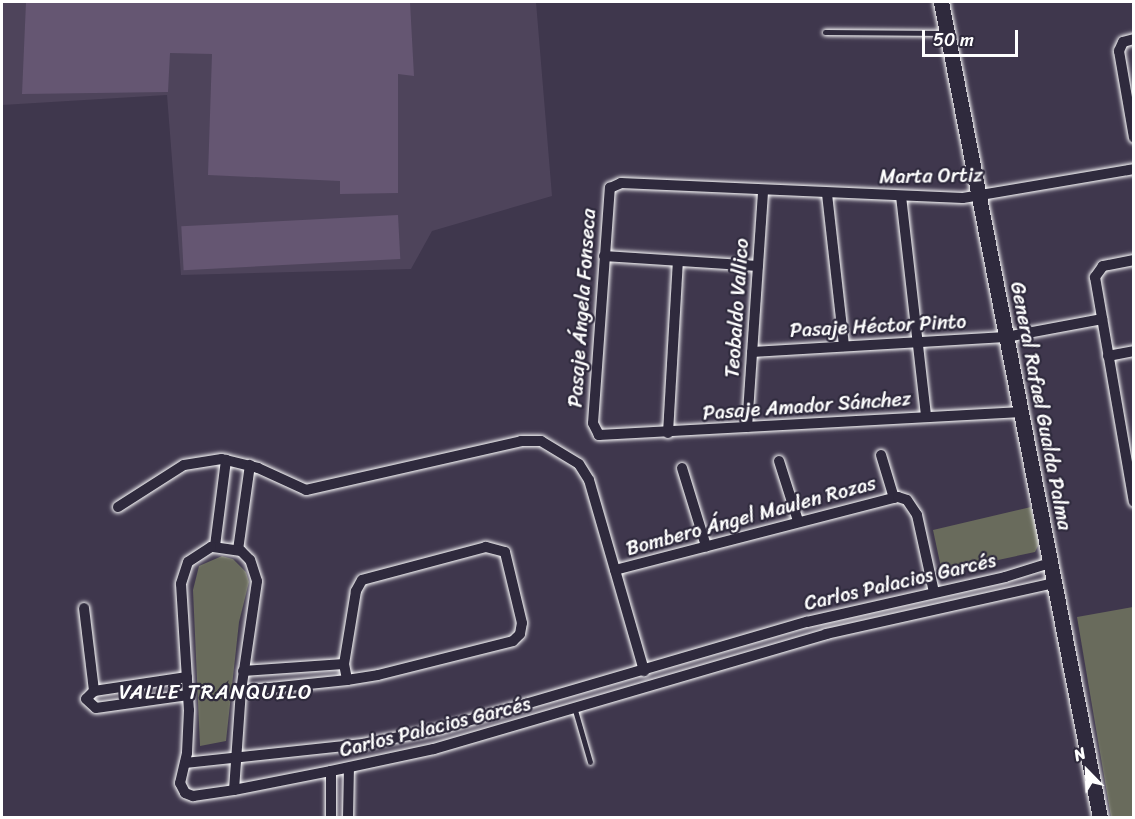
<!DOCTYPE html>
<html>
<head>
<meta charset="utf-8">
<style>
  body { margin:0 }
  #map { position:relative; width:1135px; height:819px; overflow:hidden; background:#3f374d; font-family:Sriracha,sans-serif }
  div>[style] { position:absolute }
  .built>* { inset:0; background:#4e445b }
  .green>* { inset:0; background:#696b5c }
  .building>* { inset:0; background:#655672; transform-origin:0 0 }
  .roads { filter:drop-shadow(0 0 2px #fff) drop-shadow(0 0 2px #fff) }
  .service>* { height:5px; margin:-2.5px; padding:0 2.5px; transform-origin:2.5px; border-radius:2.5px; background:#2f2a3d }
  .minor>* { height:10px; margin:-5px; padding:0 5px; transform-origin:5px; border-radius:5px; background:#2f2a3d }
  .secondary>* { height:15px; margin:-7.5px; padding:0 7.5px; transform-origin:7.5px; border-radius:7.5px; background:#2f2a3d }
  span { translate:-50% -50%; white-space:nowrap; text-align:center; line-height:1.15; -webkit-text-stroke:4.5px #2f2a3d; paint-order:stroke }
  .street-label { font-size:20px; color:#fff }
  .neighbourhood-label { font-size:21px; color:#fff; letter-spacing:1.5px }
  .frame { position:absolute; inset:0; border:3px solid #fff; pointer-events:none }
  .north { position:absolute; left:1057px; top:741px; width:60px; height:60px; -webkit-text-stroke:4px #2f2a3d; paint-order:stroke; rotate:337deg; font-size:16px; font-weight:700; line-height:24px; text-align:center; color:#fff }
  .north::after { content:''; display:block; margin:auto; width:21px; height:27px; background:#fff; clip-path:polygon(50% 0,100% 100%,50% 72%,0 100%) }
  .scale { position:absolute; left:922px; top:30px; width:96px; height:27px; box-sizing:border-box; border:3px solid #fff; border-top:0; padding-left:8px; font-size:18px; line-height:21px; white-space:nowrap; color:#fff; -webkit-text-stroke:4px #2f2a3d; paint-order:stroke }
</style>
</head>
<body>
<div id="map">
  <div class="built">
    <i style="clip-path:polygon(2px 2px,536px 2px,552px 196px,432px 231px,411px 269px,181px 275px,167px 95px,2px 105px)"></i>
  </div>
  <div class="green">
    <i style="clip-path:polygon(1031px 507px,1039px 544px,1035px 552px,942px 572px,933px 530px)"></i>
    <i style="clip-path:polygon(222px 556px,233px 559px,246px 572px,249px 582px,239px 622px,226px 741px,200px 746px,193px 590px,199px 566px)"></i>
    <i style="clip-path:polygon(1133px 607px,1133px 817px,1111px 817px,1077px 617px)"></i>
  </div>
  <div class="building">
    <i style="clip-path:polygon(26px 2px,410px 2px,414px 76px,398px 74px,398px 193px,340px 194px,340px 181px,208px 175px,212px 54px,170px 53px,168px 92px,22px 94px)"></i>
    <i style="left:398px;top:215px;width:44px;height:217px;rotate:87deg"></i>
  </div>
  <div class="roads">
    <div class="service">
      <i style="left:825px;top:32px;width:121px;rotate:0.5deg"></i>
      <i style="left:575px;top:710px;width:54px;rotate:73.9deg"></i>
    </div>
    <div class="minor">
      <i style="left:1134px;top:39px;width:11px;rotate:165deg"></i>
      <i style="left:1123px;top:42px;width:10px;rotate:114deg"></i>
      <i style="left:1119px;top:51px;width:88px;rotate:80.2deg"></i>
      <i style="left:827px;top:194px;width:153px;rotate:83.6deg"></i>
      <i style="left:901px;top:196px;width:222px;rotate:83.5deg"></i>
      <i style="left:604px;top:256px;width:154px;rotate:3.7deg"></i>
      <i style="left:1134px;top:260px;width:32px;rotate:169deg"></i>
      <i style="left:1103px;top:266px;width:14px;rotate:126deg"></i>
      <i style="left:1095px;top:277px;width:228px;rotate:80.2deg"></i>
      <i style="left:752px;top:352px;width:254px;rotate:-3.4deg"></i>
      <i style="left:1006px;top:337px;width:98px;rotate:-10.6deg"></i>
      <i style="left:1108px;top:356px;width:26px;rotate:-11deg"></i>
      <i style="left:1022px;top:412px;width:424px;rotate:176.9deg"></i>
      <i style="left:599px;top:435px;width:13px;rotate:-117deg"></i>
      <i style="left:593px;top:423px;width:236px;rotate:-85.9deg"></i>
      <i style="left:610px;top:188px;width:12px;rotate:-24deg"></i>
      <i style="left:621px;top:183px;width:342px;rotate:2.5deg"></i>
      <i style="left:963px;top:198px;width:173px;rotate:-9.6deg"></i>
      <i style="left:747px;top:427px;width:236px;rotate:-86.1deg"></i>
      <i style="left:668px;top:433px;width:172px;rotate:-86.7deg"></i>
      <i style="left:881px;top:455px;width:45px;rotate:73.2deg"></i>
      <i style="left:779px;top:461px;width:63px;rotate:72.4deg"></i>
      <i style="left:682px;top:468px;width:82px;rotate:72.9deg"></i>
      <i style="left:118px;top:507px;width:78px;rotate:-32.5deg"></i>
      <i style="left:184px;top:465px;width:38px;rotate:-9deg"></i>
      <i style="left:222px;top:459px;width:37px;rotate:14deg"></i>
      <i style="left:258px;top:468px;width:53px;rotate:24.6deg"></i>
      <i style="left:306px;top:490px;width:221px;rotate:-12.8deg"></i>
      <i style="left:521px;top:441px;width:20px"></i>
      <i style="left:541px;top:441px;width:44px;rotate:31.2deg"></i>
      <i style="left:579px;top:464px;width:19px;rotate:58deg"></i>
      <i style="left:589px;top:480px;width:199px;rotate:73.9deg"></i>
      <i style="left:215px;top:546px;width:87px;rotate:-82.7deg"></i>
      <i style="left:238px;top:550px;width:86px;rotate:-82deg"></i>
      <i style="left:615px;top:570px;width:292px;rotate:-14.5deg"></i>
      <i style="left:898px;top:497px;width:9px;rotate:18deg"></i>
      <i style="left:907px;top:500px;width:18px;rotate:56deg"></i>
      <i style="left:917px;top:515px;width:79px;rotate:77.6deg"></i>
      <i style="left:84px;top:608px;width:84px;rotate:83.1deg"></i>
      <i style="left:243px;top:671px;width:101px;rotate:-4deg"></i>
      <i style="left:187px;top:677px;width:94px;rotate:171.4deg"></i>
      <i style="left:94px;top:691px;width:11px;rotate:135deg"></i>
      <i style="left:86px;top:699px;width:13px;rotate:42deg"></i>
      <i style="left:96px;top:708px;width:93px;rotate:-8deg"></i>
      <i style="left:241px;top:691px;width:107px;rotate:-5.9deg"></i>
      <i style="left:347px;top:680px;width:31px;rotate:-9deg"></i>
      <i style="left:378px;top:675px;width:139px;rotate:-14.1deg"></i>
      <i style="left:513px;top:641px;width:10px;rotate:-45deg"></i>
      <i style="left:520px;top:634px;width:11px;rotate:-80deg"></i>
      <i style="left:522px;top:623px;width:73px;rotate:-103.5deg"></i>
      <i style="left:505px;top:552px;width:20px;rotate:-165deg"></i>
      <i style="left:486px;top:547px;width:128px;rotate:165.1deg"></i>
      <i style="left:362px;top:580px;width:13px;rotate:119deg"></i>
      <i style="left:356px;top:591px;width:74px;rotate:99.3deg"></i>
      <i style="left:344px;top:664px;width:16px;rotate:79deg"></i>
      <i style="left:185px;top:763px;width:179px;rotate:-6.1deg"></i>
      <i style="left:363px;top:744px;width:78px;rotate:-11deg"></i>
      <i style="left:440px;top:729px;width:382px;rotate:-16.3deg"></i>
      <i style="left:807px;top:622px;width:203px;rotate:-12.8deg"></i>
      <i style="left:1005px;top:577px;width:47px;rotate:-17.3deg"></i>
      <i style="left:234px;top:790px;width:99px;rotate:-86deg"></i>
      <i style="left:241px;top:691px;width:111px;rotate:-81.7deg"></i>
      <i style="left:257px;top:581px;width:22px;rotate:-108deg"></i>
      <i style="left:250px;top:560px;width:13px;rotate:-135deg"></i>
      <i style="left:241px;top:551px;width:30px;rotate:-172deg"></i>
      <i style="left:211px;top:547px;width:27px;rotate:147deg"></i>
      <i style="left:188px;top:562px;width:23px;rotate:108deg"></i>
      <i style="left:181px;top:584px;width:126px;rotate:86.4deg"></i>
      <i style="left:189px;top:710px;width:43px;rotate:92.7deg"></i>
      <i style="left:187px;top:753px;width:31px;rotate:103deg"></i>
      <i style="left:180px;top:783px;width:11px;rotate:63deg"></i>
      <i style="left:185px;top:793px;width:9px;rotate:21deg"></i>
      <i style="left:193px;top:796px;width:41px;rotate:-8.3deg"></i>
      <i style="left:234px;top:790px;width:99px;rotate:-11.1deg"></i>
      <i style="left:331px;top:771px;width:105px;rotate:-12.1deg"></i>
      <i style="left:434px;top:749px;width:409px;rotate:-16.3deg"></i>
      <i style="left:826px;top:634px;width:234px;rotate:-12.6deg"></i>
      <i style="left:331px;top:818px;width:47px;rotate:-90deg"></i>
      <i style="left:348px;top:818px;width:50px;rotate:-88.9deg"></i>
    </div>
    <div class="secondary">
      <i style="left:941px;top:2px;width:831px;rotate:78.97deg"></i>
    </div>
  </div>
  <div class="street-label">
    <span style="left:931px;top:176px;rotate:-1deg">Marta Ortiz</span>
    <span style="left:582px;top:308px;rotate:-86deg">Pasaje Ángela Fonseca</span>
    <span style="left:737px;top:308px;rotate:-86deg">Teobaldo Vallico</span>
    <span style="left:878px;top:326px;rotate:-3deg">Pasaje Héctor Pinto</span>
    <span style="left:807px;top:406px;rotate:-4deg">Pasaje Amador Sánchez</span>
    <span style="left:1041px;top:406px;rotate:79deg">General Rafael Gualda Palma</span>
    <span style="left:751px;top:516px;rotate:-15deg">Bombero Ángel Maulen Rozas</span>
    <span style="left:900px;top:582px;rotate:-13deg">Carlos Palacios Garcés</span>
    <span style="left:435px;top:727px;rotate:-14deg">Carlos Palacios Garcés</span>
  </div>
  <div class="neighbourhood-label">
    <span style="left:216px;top:692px">VALLE TRANQUILO</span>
  </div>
  <div class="frame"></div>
  <div class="north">N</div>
  <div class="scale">50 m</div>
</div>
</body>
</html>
